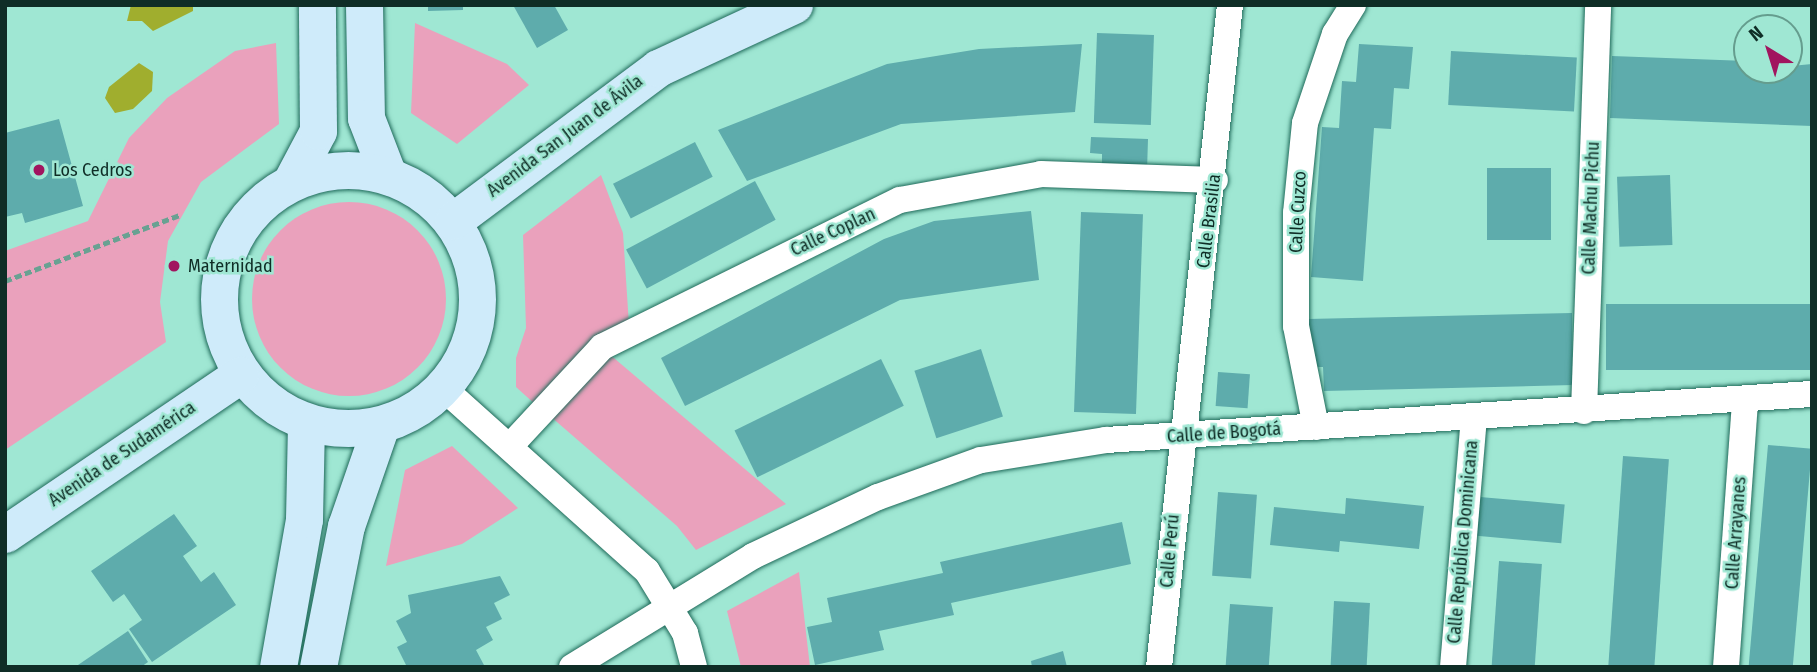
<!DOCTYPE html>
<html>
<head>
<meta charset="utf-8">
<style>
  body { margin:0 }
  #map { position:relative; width:1817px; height:672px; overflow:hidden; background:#9fe7d3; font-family:"Fira Sans Condensed",sans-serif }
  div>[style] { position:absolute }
  .green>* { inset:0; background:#eaa1bc }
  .round { border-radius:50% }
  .water>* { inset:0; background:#a0ae2e }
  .building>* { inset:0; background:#5eacac; transform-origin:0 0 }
  .path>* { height:4.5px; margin-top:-2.25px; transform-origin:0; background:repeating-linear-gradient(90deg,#69a192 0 7px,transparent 0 10.5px) }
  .roads { filter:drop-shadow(0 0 2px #1f6a5a) drop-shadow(0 0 2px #1f6a5a) }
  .street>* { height:26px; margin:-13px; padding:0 13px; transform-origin:13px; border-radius:13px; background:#fff }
  .secondary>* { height:37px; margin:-18.5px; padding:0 18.5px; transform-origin:18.5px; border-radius:18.5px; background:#cfebfa }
  .secondary>.ring { margin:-18.5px; padding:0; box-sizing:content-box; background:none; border:37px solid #cfebfa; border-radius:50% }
  .dots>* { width:19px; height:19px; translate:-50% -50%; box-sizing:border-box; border:4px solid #9fe7d3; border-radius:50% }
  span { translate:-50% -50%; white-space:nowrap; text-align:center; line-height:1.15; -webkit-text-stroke:5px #9fe7d3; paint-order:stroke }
  .street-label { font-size:18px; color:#0f2d26 }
  .poi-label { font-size:18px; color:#0f2d26 }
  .left { translate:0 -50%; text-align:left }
  .frame { position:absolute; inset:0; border:7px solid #0f2d26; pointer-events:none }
  .north { position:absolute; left:1733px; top:14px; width:70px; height:70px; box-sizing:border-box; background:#9fe7d3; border:2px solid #659d8e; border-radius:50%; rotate:322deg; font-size:19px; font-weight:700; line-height:28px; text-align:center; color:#0f2d26 }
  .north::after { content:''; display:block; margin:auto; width:24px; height:32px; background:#a1155f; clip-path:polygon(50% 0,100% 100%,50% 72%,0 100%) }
</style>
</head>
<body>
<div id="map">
  <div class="green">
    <i style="clip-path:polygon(415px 23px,507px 64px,529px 85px,457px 144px,411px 113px)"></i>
    <i style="clip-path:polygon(276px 43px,279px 124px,201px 182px,168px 241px,160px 302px,166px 342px,5px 450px,5px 251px,88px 221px,129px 138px,167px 98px,235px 51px)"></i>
    <i style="clip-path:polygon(601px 175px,623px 233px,629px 325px,537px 406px,516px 387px,516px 358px,526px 328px,523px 235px)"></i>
    <i class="round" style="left:252px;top:202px;width:194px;height:194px"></i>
    <i style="clip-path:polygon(608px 353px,786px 504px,696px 550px,677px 526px,550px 416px)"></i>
    <i style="clip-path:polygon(452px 446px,518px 508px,462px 544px,386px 566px,405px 470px)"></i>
    <i style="clip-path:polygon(799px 572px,810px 667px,741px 667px,727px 611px)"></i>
  </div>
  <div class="water">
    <i style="clip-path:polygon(131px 5px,193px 5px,193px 11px,153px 31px,142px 21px,127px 21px)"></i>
    <i style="clip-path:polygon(139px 63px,153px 72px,152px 91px,133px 109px,115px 113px,105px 98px,109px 87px)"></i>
  </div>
  <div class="building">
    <i style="clip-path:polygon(428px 5px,463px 5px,463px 10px,428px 11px)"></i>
    <i style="clip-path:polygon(513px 5px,554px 5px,568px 30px,537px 48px)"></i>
    <i style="left:1097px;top:33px;width:57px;height:90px;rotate:2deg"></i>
    <i style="clip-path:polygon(1082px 44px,1075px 112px,901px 124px,747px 181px,718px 130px,887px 64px,979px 49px)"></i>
    <i style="clip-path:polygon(1359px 44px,1413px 47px,1409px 89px,1394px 88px,1391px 129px,1374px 128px,1363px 281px,1311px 277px,1322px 127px,1339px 128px,1342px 81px,1356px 82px)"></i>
    <i style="left:1451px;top:51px;width:126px;height:54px;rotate:3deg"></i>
    <i style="clip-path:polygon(1612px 56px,1747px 61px,1747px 70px,1812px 64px,1812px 126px,1610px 118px)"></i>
    <i style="clip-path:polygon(59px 119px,83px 206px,25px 223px,22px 213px,5px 217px,5px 133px)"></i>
    <i style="clip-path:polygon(1091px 137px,1148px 139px,1147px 171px,1102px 170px,1102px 154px,1090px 153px)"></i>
    <i style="left:695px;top:142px;width:39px;height:92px;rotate:63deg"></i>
    <i style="left:1551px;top:168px;width:72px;height:64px;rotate:90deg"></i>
    <i style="left:1670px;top:175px;width:70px;height:53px;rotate:88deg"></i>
    <i style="left:755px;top:181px;width:44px;height:146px;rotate:62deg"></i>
    <i style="clip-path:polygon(1031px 211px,1039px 280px,900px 300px,685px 406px,661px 358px,884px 239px,934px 221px)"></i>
    <i style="left:1081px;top:212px;width:62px;height:200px;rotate:2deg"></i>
    <i style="left:1812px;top:304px;width:66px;height:206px;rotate:90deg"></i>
    <i style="clip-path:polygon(1572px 313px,1573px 385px,1324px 391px,1323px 367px,1309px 367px,1308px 319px)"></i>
    <i style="left:981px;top:349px;width:71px;height:70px;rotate:72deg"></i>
    <i style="left:881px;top:359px;width:52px;height:163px;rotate:64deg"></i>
    <i style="left:1218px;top:372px;width:32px;height:34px;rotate:4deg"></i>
    <i style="left:1768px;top:445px;width:44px;height:223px;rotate:5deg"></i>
    <i style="left:1623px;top:456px;width:46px;height:211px;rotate:4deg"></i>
    <i style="left:1218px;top:492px;width:39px;height:84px;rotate:4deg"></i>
    <i style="left:1480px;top:497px;width:85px;height:39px;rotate:5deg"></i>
    <i style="clip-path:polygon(1346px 498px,1424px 506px,1419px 549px,1340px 541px,1339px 552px,1270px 545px,1274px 507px,1345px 514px)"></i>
    <i style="clip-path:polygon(174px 514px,197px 546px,183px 556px,201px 582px,214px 572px,236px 605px,152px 662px,129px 629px,142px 620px,124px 594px,113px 602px,91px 571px)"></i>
    <i style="clip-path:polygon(1122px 522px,1131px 564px,951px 603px,954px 615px,879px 631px,884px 650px,815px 665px,807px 627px,832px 622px,827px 598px,943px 573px,940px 562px)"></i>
    <i style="left:1499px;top:561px;width:43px;height:106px;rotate:4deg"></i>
    <i style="clip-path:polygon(500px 576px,510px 595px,494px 603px,502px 619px,486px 627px,493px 640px,476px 650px,485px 667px,407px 667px,397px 647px,407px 642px,396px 621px,411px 613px,408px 595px)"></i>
    <i style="left:1334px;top:601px;width:36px;height:66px;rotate:3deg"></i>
    <i style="left:1230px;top:604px;width:43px;height:63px;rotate:4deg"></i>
    <i style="clip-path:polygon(128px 631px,148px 662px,141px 667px,75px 667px)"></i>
    <i style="clip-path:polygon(1063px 651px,1067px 667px,1032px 667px,1031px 661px)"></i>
  </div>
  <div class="path">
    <i style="left:5px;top:281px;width:187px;rotate:-20.7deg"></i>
  </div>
  <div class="roads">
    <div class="street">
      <i style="left:443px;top:388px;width:274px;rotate:41.9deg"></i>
      <i style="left:647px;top:571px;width:73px;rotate:58.5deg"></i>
      <i style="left:685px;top:633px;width:35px;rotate:75deg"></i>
      <i style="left:1584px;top:411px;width:406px;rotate:-88deg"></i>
      <i style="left:1316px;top:427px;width:103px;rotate:-101.2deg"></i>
      <i style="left:1296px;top:326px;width:113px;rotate:-90deg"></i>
      <i style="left:1296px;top:213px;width:90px;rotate:-84.3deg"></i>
      <i style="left:1305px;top:123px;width:94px;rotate:-71.4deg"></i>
      <i style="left:1335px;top:34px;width:34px;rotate:-58deg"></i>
      <i style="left:511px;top:445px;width:134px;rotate:-47.1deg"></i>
      <i style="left:602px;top:347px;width:332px;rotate:-26.3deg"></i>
      <i style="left:900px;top:200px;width:143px;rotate:-10.4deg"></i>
      <i style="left:1041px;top:174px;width:174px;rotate:2deg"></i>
      <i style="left:572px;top:667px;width:212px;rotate:-31.5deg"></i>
      <i style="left:753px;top:556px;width:138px;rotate:-25.3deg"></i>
      <i style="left:878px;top:497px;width:109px;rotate:-19.8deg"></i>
      <i style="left:981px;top:460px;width:127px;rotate:-9.1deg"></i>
      <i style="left:1106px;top:440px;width:707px;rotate:-3.73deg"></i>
      <i style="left:1159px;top:667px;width:666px;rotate:-83.88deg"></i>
      <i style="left:1453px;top:667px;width:251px;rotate:-85.2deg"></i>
      <i style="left:1726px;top:667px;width:269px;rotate:-85.9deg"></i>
    </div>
    <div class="secondary">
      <i style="left:364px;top:5px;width:113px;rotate:89deg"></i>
      <i style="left:366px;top:118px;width:61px;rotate:68.9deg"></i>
      <i class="ring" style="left:219px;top:170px;width:221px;height:221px"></i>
      <i style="left:291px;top:182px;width:58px;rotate:-62.1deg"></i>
      <i style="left:318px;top:131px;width:126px;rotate:-90.5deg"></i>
      <i style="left:453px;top:221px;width:256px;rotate:-36.7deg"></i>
      <i style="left:658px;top:68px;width:150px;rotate:-24.9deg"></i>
      <i style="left:5px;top:534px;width:284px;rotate:-34.1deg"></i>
      <i style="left:278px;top:667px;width:150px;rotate:-80deg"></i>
      <i style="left:304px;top:519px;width:96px;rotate:-88.8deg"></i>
      <i style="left:318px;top:667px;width:144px;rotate:-78.8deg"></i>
      <i style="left:346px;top:526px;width:107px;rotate:-70.9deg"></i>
    </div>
  </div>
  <div class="dots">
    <i style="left:39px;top:170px;background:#a1155f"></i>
    <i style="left:174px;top:266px;background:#a1155f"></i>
  </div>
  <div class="street-label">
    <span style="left:565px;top:136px;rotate:-37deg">Avenida San Juan de Ávila</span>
    <span style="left:1591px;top:208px;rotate:-88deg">Calle Machu Pichu</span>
    <span style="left:1298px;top:212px;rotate:-87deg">Calle Cuzco</span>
    <span style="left:1209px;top:221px;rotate:-83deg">Calle Brasilia</span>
    <span style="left:833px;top:232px;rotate:-25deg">Calle Coplan</span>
    <span style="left:1224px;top:433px;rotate:-4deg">Calle de Bogotá</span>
    <span style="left:122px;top:454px;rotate:-34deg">Avenida de Sudamérica</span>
    <span style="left:1736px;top:533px;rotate:-86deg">Calle Arrayanes</span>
    <span style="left:1463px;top:542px;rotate:-85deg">Calle República Dominicana</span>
    <span style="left:1170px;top:551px;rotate:-85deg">Calle Perú</span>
  </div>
  <div class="poi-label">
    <span class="left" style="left:53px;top:170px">Los Cedros</span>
    <span class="left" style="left:188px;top:266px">Maternidad</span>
  </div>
  <div class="frame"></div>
  <div class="north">N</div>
</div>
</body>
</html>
